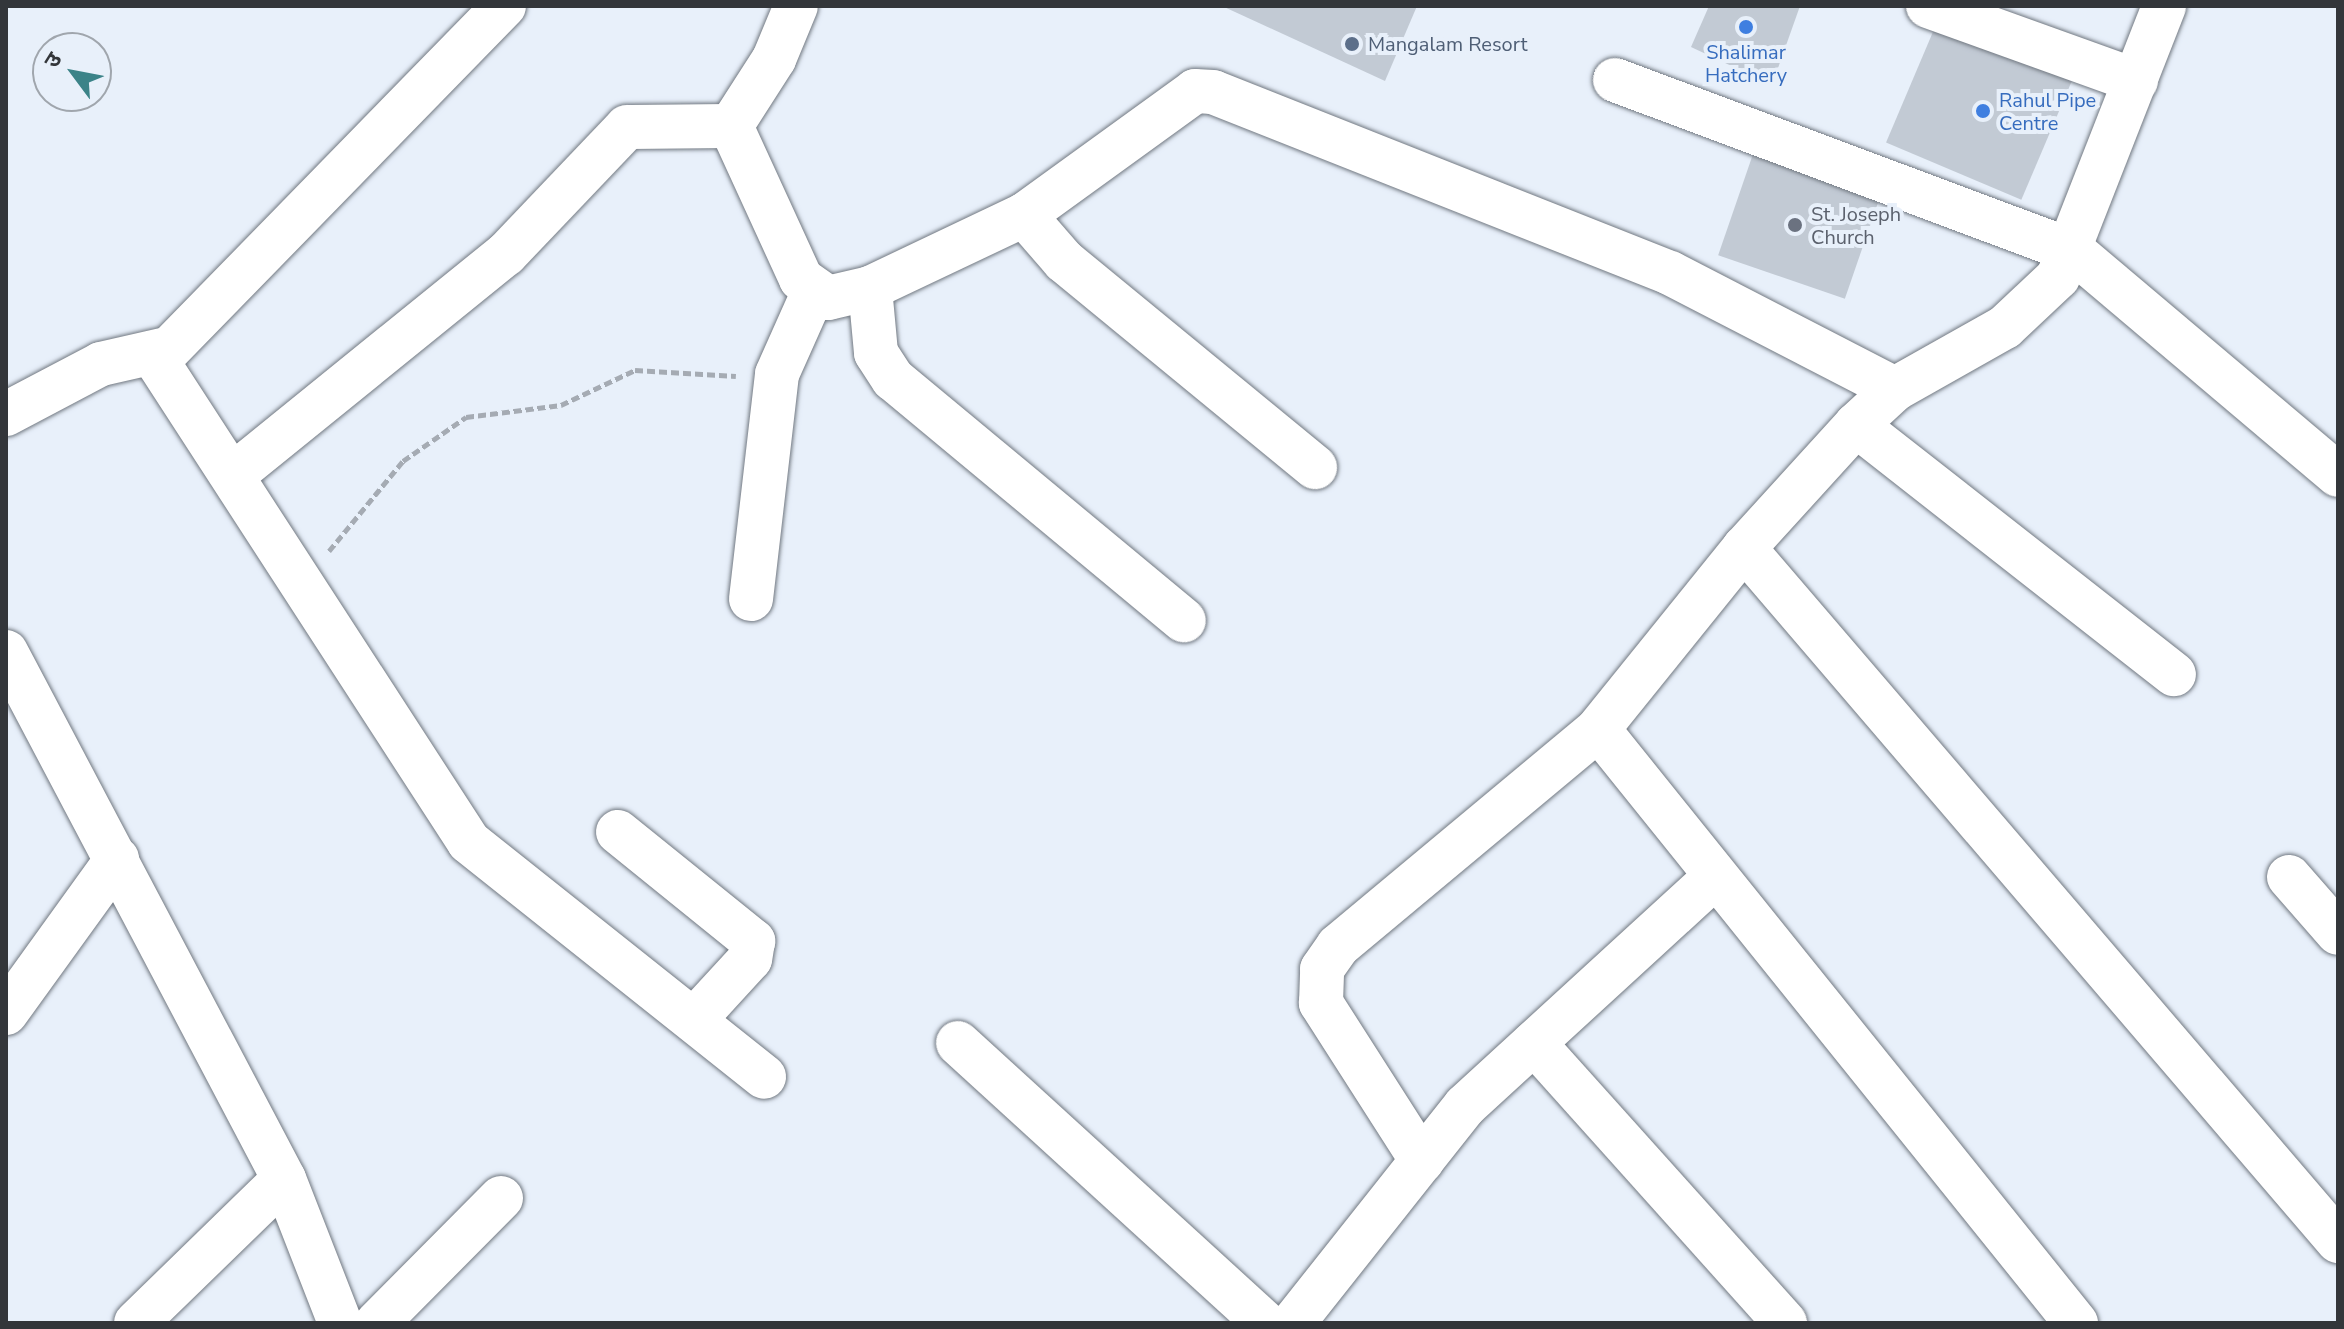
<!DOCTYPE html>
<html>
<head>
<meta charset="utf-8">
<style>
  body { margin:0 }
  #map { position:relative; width:2344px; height:1329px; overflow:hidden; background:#e8f0fa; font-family:"Nunito Sans","Noto Sans Devanagari",sans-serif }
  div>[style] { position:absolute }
  .building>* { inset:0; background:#c2cad4; transform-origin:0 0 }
  .path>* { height:5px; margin-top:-2.5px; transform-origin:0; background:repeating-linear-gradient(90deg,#a5abb3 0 8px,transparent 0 12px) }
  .roads { filter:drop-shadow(0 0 2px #717881) drop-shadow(0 0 2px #717881) }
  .minor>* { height:44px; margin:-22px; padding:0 22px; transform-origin:22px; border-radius:22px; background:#fff }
  .dots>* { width:22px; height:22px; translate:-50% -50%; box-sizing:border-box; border:4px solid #e8f0fa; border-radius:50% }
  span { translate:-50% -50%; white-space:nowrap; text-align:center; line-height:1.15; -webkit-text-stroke:8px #e8f0fa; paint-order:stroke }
  .service-label { font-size:20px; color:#4e5e75 }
  .left { translate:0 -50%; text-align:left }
  .shop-label { font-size:20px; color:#366cbe }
  .worship-label { font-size:20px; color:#5b616d }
  .frame { position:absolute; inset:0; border:8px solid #33363a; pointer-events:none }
  .north { position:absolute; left:32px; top:32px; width:80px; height:80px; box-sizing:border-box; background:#e8f0fa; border:2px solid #a0a6ad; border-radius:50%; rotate:302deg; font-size:22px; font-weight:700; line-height:32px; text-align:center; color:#33363a }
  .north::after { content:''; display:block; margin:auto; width:28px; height:36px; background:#3b8388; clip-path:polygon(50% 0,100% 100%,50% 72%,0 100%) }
</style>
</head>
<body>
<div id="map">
  <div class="building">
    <i style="clip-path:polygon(1222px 6px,1417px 6px,1385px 81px)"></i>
    <i style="clip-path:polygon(1709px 6px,1800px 6px,1772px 85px,1691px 47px)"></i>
    <i style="left:1938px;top:20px;width:147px;height:133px;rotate:23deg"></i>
    <i style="left:1753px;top:154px;width:134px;height:107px;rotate:19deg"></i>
  </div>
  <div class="path">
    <i style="left:329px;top:551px;width:117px;rotate:-50.6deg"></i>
    <i style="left:403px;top:461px;width:77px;rotate:-34.9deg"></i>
    <i style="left:466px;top:417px;width:96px;rotate:-7.2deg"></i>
    <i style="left:561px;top:405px;width:82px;rotate:-25.3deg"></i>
    <i style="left:635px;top:370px;width:101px;rotate:3.4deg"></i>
  </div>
  <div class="roads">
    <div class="minor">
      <i style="left:504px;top:6px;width:496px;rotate:134.3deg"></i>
      <i style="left:157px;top:361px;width:573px;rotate:57.03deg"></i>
      <i style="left:469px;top:842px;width:377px;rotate:38.5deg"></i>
      <i style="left:1928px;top:6px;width:221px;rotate:19.8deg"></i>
      <i style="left:1615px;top:80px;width:489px;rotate:20.5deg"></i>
      <i style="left:2073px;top:251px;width:347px;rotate:40.2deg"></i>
      <i style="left:731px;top:126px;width:80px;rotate:-57.3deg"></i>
      <i style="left:774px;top:59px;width:57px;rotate:-67.5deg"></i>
      <i style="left:1024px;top:215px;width:61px;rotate:49deg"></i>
      <i style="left:1064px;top:261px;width:325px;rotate:39.4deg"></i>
      <i style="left:870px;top:288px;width:65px;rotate:84.7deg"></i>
      <i style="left:876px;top:353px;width:31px;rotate:57deg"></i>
      <i style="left:893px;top:379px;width:378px;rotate:39.7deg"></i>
      <i style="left:6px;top:414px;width:107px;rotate:-27.8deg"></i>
      <i style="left:101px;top:364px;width:63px;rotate:-12.9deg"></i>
      <i style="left:1856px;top:425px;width:404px;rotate:38.1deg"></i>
      <i style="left:234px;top:474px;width:350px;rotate:-39deg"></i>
      <i style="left:506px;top:254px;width:175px;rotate:-46.4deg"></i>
      <i style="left:627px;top:127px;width:104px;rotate:-0.6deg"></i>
      <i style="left:731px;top:126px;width:168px;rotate:65.4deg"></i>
      <i style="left:801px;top:279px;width:33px;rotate:35deg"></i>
      <i style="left:828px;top:298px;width:43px;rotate:-13.4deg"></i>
      <i style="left:870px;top:288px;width:170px;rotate:-25.4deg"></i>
      <i style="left:1024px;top:215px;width:211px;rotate:-35.9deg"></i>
      <i style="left:1195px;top:91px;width:18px;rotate:3deg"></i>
      <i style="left:1213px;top:92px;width:492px;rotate:21.6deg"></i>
      <i style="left:1670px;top:273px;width:253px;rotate:27.3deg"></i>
      <i style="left:1744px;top:548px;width:913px;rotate:49.4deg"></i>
      <i style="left:751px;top:599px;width:226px;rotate:-83.4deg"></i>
      <i style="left:777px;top:374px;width:89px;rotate:-66deg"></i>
      <i style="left:6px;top:652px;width:596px;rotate:62.19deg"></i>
      <i style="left:284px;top:1179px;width:155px;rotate:68.7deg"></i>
      <i style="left:618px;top:832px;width:174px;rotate:38.9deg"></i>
      <i style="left:753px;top:941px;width:18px;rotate:99deg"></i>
      <i style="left:750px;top:959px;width:81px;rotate:132.5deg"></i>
      <i style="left:2289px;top:877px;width:74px;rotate:48.8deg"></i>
      <i style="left:6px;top:1013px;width:190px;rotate:-54.2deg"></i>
      <i style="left:958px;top:1043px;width:416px;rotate:42.4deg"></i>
      <i style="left:1534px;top:1043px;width:376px;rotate:48.1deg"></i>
      <i style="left:1422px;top:1161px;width:188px;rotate:-122.6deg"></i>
      <i style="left:1321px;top:1003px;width:34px;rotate:-88deg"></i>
      <i style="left:1322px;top:969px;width:28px;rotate:-55deg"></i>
      <i style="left:1338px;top:946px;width:339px;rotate:-39.8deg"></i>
      <i style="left:136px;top:1323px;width:206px;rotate:-44.2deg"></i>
      <i style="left:377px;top:1323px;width:176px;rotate:-45.2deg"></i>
      <i style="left:1293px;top:1323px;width:277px;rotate:-51.6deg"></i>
      <i style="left:1465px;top:1106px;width:338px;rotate:-42.5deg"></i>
      <i style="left:2076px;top:1323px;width:762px;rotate:-128.82deg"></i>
      <i style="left:1598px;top:729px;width:233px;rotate:-51.1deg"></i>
      <i style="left:1744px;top:548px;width:166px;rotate:-47.7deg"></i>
      <i style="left:1856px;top:425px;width:53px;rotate:-42.7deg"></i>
      <i style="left:1895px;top:389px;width:126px;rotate:-29.4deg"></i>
      <i style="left:2005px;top:327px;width:73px;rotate:-43.3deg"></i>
      <i style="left:2058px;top:277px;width:291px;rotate:-68.6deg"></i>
    </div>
  </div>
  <div class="dots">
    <i style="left:1746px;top:27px;background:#3f7fe0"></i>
    <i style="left:1352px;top:44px;background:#5c6f8a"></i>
    <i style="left:1983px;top:111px;background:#3f7fe0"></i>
    <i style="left:1795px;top:225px;background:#6b7280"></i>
  </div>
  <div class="service-label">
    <span class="left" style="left:1368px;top:44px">Mangalam Resort</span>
  </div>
  <div class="shop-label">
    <span style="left:1746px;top:64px">Shalimar<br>Hatchery</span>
    <span class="left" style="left:1999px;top:112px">Rahul Pipe<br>Centre</span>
  </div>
  <div class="worship-label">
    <span class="left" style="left:1811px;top:226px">St. Joseph<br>Church</span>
  </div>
  <div class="frame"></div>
  <div class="north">उ</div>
</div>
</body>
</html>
